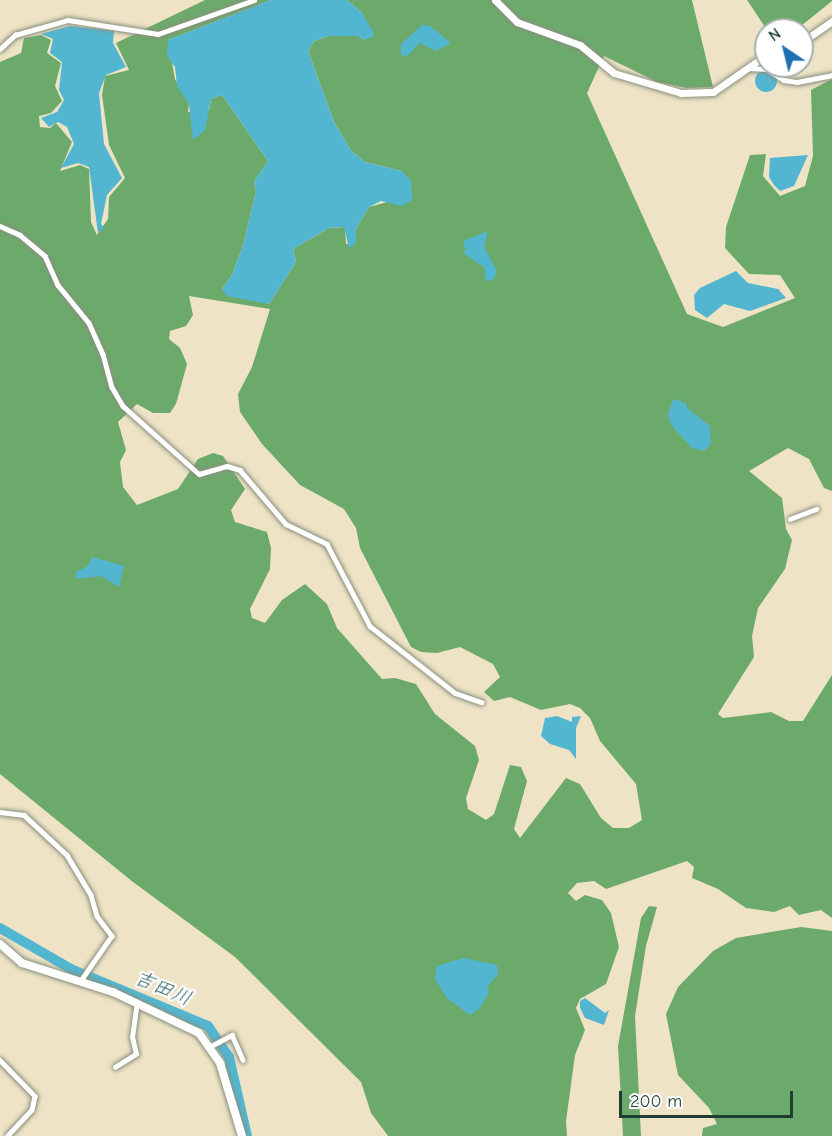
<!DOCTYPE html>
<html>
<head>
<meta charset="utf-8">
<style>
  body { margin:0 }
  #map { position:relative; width:832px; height:1136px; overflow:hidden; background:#efe3c6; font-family:"Comic Neue","Klee One",sans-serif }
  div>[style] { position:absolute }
  .forest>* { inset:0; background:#6caa6c }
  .water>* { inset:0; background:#53b6d1 }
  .round { border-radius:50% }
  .river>* { height:10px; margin:-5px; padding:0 5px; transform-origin:5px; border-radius:5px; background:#53b6d1 }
  .roads { filter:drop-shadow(0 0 2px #87907d) drop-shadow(0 0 2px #87907d) }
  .street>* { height:4.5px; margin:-2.25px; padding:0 2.25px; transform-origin:2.25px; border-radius:2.25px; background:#fff }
  .secondary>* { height:7px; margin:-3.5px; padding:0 3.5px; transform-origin:3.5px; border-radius:3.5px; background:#fff }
  .primary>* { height:8px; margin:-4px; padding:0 4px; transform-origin:4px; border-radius:4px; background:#fff }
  span { translate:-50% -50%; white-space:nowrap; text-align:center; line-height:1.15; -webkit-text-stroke:4.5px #fff; paint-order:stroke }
  .water-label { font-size:20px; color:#2f6163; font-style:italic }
  .north { position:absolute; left:754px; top:18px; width:60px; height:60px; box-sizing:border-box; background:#fff; border:2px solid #a5b1ae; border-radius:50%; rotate:325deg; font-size:16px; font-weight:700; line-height:24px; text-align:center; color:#1f3d34 }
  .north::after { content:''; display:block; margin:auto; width:21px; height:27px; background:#1f6fb2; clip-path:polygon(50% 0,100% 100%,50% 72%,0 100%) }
  .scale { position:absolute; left:619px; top:1091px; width:174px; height:27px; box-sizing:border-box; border:3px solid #1f3d34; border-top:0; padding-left:8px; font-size:18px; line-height:21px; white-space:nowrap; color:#1f3d34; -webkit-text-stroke:4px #fff; paint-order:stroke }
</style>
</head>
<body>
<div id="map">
  <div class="forest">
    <i style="clip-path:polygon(evenodd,205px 0,271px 0,168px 40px,175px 79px,189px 104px,188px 112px,209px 111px,211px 99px,222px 95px,268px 161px,254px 182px,256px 192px,243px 246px,232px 275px,222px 289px,269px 304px,296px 262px,293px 249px,329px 228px,345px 227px,346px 244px,356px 243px,356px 229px,369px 207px,391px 201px,402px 171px,365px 162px,351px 151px,334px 122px,308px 51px,314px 41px,328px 36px,358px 36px,364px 40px,362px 13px,347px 0,692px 0,713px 87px,687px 88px,657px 82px,604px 56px,587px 93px,687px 314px,723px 327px,795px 298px,780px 275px,749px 274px,725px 248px,726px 227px,750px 155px,766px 154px,763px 176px,780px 196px,805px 186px,813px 156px,811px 90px,832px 79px,832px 491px,824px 488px,809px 459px,788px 448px,749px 471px,782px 498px,786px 529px,792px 540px,785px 569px,758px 608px,752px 636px,754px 657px,718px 714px,723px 718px,771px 712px,789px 721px,803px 721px,832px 675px,832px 918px,821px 910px,799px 915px,790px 906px,774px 912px,746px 908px,718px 889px,692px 878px,694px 867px,687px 861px,606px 889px,594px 881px,577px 883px,568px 893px,576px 901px,585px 895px,602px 900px,611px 913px,619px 947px,606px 984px,580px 999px,576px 1008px,585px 1030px,575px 1055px,566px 1121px,567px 1136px,388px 1136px,371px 1113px,361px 1082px,235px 957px,133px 882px,0 774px,0 62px,21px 53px,24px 38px,41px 35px,51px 40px,47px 53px,61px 63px,55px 86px,62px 101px,51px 113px,39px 116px,40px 127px,50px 128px,56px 123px,72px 142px,60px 171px,80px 165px,89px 169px,91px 222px,97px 235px,108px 219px,109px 197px,125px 178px,109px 145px,102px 95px,105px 76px,129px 70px,116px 43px,205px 0,189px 296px,270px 309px,252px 367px,238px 394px,240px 412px,262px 444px,300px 485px,344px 509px,356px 528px,360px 548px,411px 647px,421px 652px,437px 653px,460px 647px,493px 664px,500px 677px,484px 692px,494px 701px,510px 697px,541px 710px,570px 704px,580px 708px,590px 718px,600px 741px,636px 784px,642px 820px,629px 828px,613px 828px,601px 818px,580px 784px,566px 778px,520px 838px,514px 829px,527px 781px,521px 767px,510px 765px,494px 814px,486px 820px,468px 809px,466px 798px,479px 760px,475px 746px,435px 714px,416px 684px,395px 678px,382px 679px,337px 628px,327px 604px,305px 584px,282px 600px,265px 623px,252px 618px,250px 609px,270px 569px,271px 548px,267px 532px,235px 522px,231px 510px,245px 489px,223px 456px,213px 453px,198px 459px,178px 489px,137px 505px,123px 487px,120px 462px,126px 450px,118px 422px,137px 404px,153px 413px,170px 413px,176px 404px,187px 364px,180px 348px,169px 339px,170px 331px,186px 326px,193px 315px,189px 296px)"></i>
    <i style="clip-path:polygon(747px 0,832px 0,832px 1px,796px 30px,767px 30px)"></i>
    <i style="clip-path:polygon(649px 906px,657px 907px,646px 946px,635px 1016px,641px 1136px,623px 1136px,618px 1046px,641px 918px)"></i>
    <i style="clip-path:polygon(801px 927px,832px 931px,832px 1136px,702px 1136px,703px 1128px,717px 1124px,709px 1108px,678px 1075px,666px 1014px,678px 987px,713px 951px,736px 938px)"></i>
  </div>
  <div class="water">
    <i style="clip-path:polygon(271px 0,347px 0,362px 13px,374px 33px,372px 37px,364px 40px,358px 36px,328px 36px,314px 41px,308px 51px,334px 122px,351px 151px,365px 162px,402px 171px,411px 181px,412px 200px,402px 206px,381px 201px,369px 207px,356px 229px,356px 243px,349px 248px,344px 227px,329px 228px,293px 249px,296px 262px,269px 304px,227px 296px,222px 289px,232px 275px,243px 246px,256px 192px,254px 182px,268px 161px,222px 95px,211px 99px,205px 130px,193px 140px,189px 104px,177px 86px,175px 67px,167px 56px,168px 40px)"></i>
    <i style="clip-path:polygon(422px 25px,430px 26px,451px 43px,435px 51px,420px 43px,407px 56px,401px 55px,401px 44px)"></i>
    <i style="clip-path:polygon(70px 26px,114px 31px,113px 43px,126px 67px,106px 75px,99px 93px,104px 144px,122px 178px,107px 195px,101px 224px,104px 227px,98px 233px,89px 167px,78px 163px,61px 168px,74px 144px,67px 127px,58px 122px,49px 127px,41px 118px,57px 112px,64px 100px,59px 90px,62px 62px,50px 53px,53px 39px,41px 34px)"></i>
    <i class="round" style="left:755px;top:70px;width:22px;height:22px"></i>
    <i style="clip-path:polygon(808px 155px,794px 186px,780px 191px,774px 185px,769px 177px,770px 158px)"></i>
    <i style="clip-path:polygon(488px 231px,484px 247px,497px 271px,493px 280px,486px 281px,484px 267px,462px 252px,466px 251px,463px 241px)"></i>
    <i style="clip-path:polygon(736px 271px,748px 283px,778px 289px,786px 298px,750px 311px,724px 304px,707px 318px,695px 310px,694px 295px,700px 288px)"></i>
    <i style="clip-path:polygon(673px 399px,686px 403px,687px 408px,710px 426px,711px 444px,704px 451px,692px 448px,671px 425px,668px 414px)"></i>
    <i style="clip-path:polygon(92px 557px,124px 566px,119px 587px,101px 576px,76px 579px,76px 572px,88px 566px)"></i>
    <i style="clip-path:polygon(557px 716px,572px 722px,572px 717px,581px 716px,576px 728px,576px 759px,569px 750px,550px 744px,541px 736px,545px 718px)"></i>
    <i style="clip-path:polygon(464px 958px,497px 965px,498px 974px,487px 987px,489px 992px,480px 1008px,470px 1015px,447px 998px,435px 979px,437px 966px)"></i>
    <i style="clip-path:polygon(585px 998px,605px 1013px,609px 1010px,604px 1025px,585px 1018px,580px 1008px,580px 1001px)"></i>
  </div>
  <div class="river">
    <i style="left:0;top:928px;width:82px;rotate:30deg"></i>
    <i style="left:71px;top:969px;width:148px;rotate:22.6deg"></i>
    <i style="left:208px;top:1026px;width:37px;rotate:56deg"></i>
    <i style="left:229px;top:1057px;width:81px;rotate:77.2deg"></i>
  </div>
  <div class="roads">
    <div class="street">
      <i style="left:0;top:49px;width:21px;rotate:-43deg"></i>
      <i style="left:15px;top:35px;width:55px;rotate:-15.8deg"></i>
      <i style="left:68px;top:20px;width:91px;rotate:8.8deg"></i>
      <i style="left:158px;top:34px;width:102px;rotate:-19.5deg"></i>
      <i style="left:749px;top:68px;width:18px;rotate:3deg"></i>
      <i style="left:767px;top:69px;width:20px;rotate:33deg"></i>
      <i style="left:784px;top:80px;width:13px;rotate:9deg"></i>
      <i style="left:797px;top:82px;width:36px;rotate:-11deg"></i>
      <i style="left:0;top:226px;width:22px;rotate:24deg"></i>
      <i style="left:20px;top:235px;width:33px;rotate:40deg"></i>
      <i style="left:45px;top:256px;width:32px;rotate:66deg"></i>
      <i style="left:58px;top:285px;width:49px;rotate:50.8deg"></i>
      <i style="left:89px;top:323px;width:34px;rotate:66deg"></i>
      <i style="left:103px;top:354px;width:34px;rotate:75deg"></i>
      <i style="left:112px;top:387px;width:22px;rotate:60deg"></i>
      <i style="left:123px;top:406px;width:102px;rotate:41.8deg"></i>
      <i style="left:199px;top:474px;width:29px;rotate:-16deg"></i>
      <i style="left:227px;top:466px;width:14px;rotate:17deg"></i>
      <i style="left:240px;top:470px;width:71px;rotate:49.6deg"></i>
      <i style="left:286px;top:524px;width:46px;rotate:26deg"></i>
      <i style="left:327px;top:544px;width:93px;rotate:62.3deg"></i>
      <i style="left:370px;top:626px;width:108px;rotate:38.2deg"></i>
      <i style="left:455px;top:693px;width:28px;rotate:19deg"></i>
      <i style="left:790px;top:519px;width:28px;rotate:-21deg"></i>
      <i style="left:0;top:812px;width:24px;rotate:7deg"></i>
      <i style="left:24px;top:815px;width:59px;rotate:42.9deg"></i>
      <i style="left:67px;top:855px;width:47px;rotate:59deg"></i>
      <i style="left:91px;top:895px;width:22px;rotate:74deg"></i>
      <i style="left:97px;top:916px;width:25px;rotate:53deg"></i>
      <i style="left:112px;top:936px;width:55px;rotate:124.6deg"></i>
      <i style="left:211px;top:1046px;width:24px;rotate:-28deg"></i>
      <i style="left:232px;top:1035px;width:27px;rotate:66deg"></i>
      <i style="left:0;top:1060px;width:50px;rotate:45.8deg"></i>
      <i style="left:35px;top:1096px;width:14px;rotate:102deg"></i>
      <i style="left:32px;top:1110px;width:35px;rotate:133deg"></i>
      <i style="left:115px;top:1067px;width:25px;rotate:-32deg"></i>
      <i style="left:136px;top:1054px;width:17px;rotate:-103deg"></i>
      <i style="left:132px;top:1037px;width:35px;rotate:-82deg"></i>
    </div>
    <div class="secondary">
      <i style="left:495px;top:0;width:31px;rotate:45deg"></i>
      <i style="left:517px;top:22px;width:67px;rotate:20.1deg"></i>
      <i style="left:580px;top:45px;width:44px;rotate:39.5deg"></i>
      <i style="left:614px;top:73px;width:70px;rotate:16.6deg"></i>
      <i style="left:681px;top:93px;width:32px;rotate:-2deg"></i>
      <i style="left:713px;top:92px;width:65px;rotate:-34.9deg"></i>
      <i style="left:802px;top:42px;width:37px;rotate:-35deg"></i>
    </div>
    <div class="primary">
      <i style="left:0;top:944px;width:29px;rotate:41deg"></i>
      <i style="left:22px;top:963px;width:96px;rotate:17.7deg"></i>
      <i style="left:113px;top:992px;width:95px;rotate:25.5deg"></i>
      <i style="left:199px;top:1033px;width:37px;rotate:55deg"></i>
      <i style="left:220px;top:1063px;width:76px;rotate:73.2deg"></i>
    </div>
  </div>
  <div class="water-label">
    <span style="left:163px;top:988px;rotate:23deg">吉田川</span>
  </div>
  <div class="north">N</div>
  <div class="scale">200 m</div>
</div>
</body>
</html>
